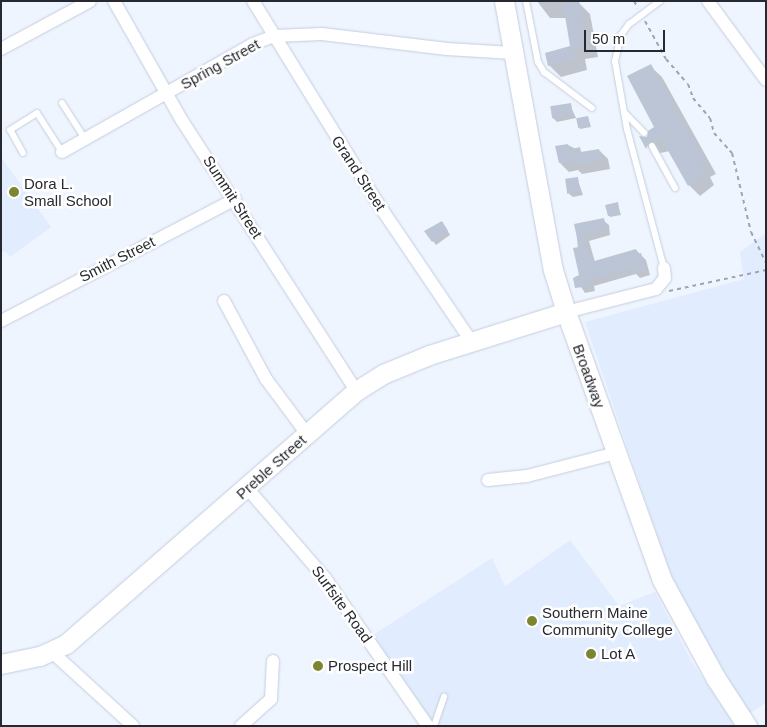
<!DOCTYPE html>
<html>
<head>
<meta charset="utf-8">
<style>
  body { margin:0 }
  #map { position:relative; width:767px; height:727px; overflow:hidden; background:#eff5ff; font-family:Arial,sans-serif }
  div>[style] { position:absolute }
  .built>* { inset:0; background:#e1ecfe }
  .shadow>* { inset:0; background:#0003 }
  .building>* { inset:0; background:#bcc5d5; transform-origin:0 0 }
  .path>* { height:2px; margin-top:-1px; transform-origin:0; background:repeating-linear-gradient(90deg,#9fa4ad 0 4px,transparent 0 8px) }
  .roads { filter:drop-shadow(0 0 1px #c3cddd) drop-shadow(0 0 1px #c3cddd) }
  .lane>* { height:6px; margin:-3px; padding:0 3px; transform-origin:3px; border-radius:3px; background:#fff }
  .street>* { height:12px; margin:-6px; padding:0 6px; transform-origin:6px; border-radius:6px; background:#fff }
  .secondary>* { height:19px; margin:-9.5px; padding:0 9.5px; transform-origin:9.5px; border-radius:9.5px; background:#fff }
  .dots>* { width:14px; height:14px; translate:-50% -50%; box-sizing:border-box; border:2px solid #fff; border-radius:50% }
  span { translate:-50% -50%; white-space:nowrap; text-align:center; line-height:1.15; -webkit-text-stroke:5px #fff; paint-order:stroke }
  .street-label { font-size:15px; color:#26292f }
  .poi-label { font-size:15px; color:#26292f }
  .left { translate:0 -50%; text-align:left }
  .frame { position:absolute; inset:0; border:2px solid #26292f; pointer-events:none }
  .scale { position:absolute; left:584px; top:30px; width:81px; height:22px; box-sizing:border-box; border:2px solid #26292f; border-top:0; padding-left:6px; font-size:15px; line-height:18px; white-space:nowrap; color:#26292f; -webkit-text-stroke:4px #fff; paint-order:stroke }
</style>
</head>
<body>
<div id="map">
  <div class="built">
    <i style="clip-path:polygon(1px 157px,51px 227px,10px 257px,5px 251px,1px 253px)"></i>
    <i style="clip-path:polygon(766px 233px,766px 703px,749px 714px,682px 600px,667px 564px,585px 322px,744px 279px,740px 252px)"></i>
    <i style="clip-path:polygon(570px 540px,619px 606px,655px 592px,692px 662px,735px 726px,435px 726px,373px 635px,492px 558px,505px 586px)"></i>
  </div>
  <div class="shadow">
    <i style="clip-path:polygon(537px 1px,578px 2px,590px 14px,598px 57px,585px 59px,587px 70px,561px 77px,549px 65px,572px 47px,567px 18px,550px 18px)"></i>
    <i style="clip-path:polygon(650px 66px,662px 77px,716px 174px,710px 177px,714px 185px,700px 196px,689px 185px,670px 151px,660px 153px,658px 159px,641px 138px,648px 138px,656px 128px)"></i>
    <i style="clip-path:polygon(570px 105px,576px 118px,557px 122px,553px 118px)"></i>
    <i style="clip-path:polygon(588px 117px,591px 127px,580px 129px,579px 127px)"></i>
    <i style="clip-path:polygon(568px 145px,584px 153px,599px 150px,608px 159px,610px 169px,582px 174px,578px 170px,569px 172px,560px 163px)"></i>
    <i style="clip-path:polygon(577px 178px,583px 195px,573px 197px,569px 194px)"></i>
    <i style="clip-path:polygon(617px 203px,621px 215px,610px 217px,609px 215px)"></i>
    <i style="clip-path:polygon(603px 220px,609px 225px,610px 235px,589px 241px,595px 262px,636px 250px,646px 260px,650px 275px,640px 278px,636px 274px,594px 286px,595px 291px,585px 293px,575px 278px,580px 276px,576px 225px)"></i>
    <i style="clip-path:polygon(445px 226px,450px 235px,436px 245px,433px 241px)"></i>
  </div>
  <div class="building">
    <i style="clip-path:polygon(579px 1px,587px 45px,574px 48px,576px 59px,548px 66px,545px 53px,570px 46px,563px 4px)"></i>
    <i style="clip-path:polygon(651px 64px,706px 162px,700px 166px,704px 173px,702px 178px,688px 186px,662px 140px,649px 142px,646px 149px,639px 136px,647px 137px,648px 131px,654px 127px,627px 76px)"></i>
    <i style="left:571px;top:103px;width:12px;height:21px;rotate:81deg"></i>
    <i style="left:588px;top:116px;width:10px;height:12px;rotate:79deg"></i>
    <i style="clip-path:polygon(568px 144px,569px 150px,580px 147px,581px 152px,599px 149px,601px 160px,572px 166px,571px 161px,559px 163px,555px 146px)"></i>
    <i style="left:578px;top:177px;width:15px;height:13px;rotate:82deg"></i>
    <i style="clip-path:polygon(618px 202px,620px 214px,608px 216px,605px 205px)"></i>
    <i style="clip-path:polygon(604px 218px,606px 229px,585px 236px,591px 262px,636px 249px,638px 254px,641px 253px,646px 270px,634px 273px,632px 268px,590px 280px,591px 286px,575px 288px,573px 278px,579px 275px,573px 248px,579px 247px,574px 224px)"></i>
    <i style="clip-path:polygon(442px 221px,448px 231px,432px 242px,424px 231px)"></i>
  </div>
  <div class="path">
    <i style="left:634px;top:1px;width:8px;rotate:60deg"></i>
    <i style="left:645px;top:21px;width:43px;rotate:61.1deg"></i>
    <i style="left:666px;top:59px;width:33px;rotate:49deg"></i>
    <i style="left:688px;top:84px;width:15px;rotate:70deg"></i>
    <i style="left:693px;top:98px;width:26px;rotate:50deg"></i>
    <i style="left:710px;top:118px;width:16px;rotate:75deg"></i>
    <i style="left:714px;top:133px;width:27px;rotate:48deg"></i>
    <i style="left:732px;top:153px;width:81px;rotate:76.5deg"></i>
    <i style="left:751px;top:232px;width:34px;rotate:64deg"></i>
    <i style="left:669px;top:291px;width:99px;rotate:-12.2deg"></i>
  </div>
  <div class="roads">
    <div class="lane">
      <i style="left:526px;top:1px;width:62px;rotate:78.9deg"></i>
      <i style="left:538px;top:62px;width:12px;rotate:59deg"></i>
      <i style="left:544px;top:72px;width:60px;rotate:36.9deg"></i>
      <i style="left:660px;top:1px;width:39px;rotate:143deg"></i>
      <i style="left:629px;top:24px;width:14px;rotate:126deg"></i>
      <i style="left:621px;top:35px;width:27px;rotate:103deg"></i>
      <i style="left:615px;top:61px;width:69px;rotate:80deg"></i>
      <i style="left:627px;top:129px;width:144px;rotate:75.1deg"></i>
      <i style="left:62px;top:103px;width:43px;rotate:57.4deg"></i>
      <i style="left:624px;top:112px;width:29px;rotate:46deg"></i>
      <i style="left:652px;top:146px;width:48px;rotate:61.3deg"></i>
      <i style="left:23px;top:153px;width:26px;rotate:-119deg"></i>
      <i style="left:10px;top:130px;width:32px;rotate:-32deg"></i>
      <i style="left:37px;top:113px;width:46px;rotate:57.3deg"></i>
      <i style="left:434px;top:726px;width:31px;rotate:-71deg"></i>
    </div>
    <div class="street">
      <i style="left:114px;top:1px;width:136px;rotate:60.4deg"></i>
      <i style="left:181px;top:119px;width:323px;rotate:57.2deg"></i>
      <i style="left:253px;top:1px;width:236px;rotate:58.3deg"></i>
      <i style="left:377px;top:202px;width:168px;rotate:55.9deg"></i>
      <i style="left:708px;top:1px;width:98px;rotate:53.7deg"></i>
      <i style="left:1px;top:49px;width:101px;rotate:-28.3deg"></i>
      <i style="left:62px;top:152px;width:219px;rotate:-29.5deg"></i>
      <i style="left:253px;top:44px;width:22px;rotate:-21deg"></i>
      <i style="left:274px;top:36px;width:48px;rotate:-2.4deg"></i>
      <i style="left:322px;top:34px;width:126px;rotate:6.8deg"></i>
      <i style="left:447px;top:49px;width:66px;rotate:3.5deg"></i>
      <i style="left:224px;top:301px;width:89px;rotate:61.7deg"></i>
      <i style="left:266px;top:379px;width:69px;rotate:53.3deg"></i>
      <i style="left:566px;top:312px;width:93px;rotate:-14.3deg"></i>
      <i style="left:656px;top:289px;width:14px;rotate:-51deg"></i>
      <i style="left:665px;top:278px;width:10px;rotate:-96deg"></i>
      <i style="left:1px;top:321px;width:264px;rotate:-27.5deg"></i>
      <i style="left:488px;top:480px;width:39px;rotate:-6deg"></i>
      <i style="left:527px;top:476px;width:92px;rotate:-14.5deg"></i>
      <i style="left:247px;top:488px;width:119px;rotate:49.1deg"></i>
      <i style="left:325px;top:578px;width:180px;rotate:55.2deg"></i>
      <i style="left:52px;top:652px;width:110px;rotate:42.4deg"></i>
      <i style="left:241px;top:726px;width:40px;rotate:-42deg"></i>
      <i style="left:271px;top:699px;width:38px;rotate:-87deg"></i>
    </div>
    <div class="secondary">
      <i style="left:504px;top:1px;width:273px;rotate:79.7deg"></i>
      <i style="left:553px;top:270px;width:44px;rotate:72.8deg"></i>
      <i style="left:566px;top:312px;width:285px;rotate:70.3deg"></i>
      <i style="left:662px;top:580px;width:111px;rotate:61.3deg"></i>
      <i style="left:715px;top:677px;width:59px;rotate:56.9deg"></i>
      <i style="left:1px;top:664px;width:40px;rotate:-12deg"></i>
      <i style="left:40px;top:656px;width:29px;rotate:-25deg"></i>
      <i style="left:66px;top:644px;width:385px;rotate:-41.1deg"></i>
      <i style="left:356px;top:391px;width:32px;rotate:-32deg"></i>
      <i style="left:383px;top:374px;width:50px;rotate:-22.4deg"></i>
      <i style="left:429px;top:355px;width:144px;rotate:-17.4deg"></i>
    </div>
  </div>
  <div class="dots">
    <i style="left:14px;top:192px;background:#7c8530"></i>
    <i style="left:532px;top:621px;background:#7c8530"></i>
    <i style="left:591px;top:654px;background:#7c8530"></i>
    <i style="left:318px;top:666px;background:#7c8530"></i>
  </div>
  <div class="street-label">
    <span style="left:220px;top:64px;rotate:-29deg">Spring Street</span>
    <span style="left:359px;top:173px;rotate:57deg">Grand Street</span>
    <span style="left:233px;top:197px;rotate:57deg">Summit Street</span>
    <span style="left:117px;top:259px;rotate:-27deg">Smith Street</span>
    <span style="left:589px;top:376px;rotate:70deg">Broadway</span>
    <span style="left:271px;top:467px;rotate:-42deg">Preble Street</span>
    <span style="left:342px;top:604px;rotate:54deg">Surfsite Road</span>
  </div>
  <div class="poi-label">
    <span class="left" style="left:24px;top:192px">Dora L.<br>Small School</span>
    <span class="left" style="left:542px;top:621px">Southern Maine<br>Community College</span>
    <span class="left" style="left:601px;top:654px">Lot A</span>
    <span class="left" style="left:328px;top:666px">Prospect Hill</span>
  </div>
  <div class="frame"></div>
  <div class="scale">50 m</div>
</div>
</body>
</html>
